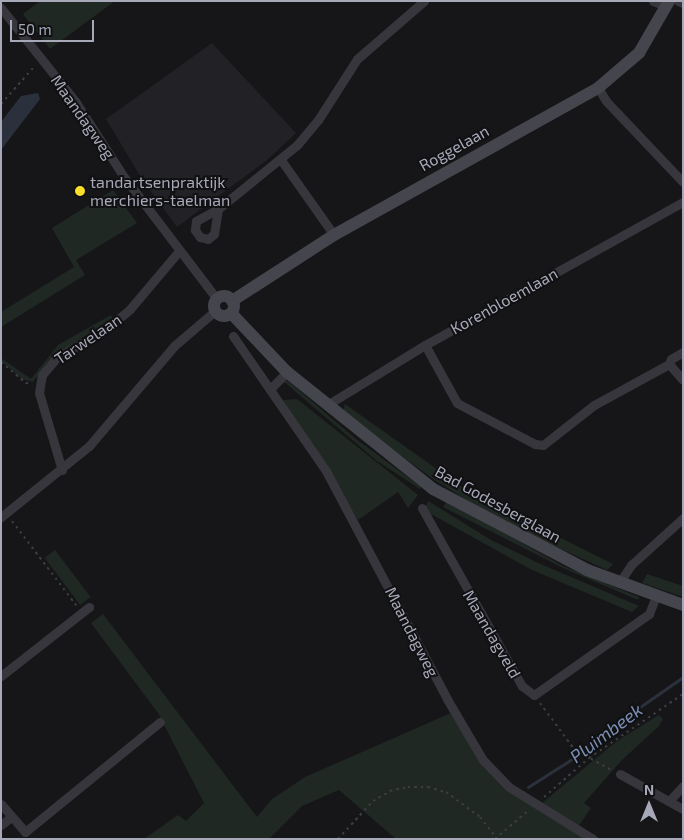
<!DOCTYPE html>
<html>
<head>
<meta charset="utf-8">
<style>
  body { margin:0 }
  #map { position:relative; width:684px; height:840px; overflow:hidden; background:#161618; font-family:"Exo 2",sans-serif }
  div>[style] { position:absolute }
  .built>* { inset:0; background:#222125 }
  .green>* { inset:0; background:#1f2822; transform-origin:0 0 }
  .water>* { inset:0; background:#2b313c }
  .stream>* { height:3px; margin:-1.5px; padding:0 1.5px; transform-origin:1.5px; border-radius:1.5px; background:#2b313c }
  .path>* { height:2px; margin-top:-1px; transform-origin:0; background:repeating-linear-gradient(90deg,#3c3d44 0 2.5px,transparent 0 6.5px) }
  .street>* { height:9px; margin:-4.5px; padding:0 4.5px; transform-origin:4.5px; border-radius:4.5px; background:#37363d }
  .secondary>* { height:12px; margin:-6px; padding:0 6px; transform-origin:6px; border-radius:6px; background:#44454d }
  .secondary>.ring { margin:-6px; padding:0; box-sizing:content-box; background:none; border:12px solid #44454d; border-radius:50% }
  .dots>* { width:14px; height:14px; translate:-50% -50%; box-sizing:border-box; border:2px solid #111113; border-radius:50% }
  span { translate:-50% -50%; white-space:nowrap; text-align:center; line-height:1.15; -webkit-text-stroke:4px #111113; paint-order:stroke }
  .street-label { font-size:16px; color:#a7a9b8 }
  .poi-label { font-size:16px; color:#a7a9b8 }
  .left { translate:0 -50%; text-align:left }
  .water-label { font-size:18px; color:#7c8fb5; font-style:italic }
  .frame { position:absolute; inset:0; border:2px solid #a7a9b8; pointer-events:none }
  .north { position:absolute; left:624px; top:780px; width:50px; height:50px; -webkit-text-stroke:4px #111113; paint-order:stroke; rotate:0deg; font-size:14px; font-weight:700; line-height:20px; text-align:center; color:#a7a9b8 }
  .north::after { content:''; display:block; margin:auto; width:18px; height:22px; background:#a7a9b8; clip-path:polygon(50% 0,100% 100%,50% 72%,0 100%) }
  .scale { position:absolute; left:10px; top:20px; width:84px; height:22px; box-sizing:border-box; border:2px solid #a7a9b8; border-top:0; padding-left:6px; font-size:15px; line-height:18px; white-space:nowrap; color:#a7a9b8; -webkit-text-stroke:4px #111113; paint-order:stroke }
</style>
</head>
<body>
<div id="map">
  <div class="built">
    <i style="clip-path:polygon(212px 43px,296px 133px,267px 160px,177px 227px,142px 179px,106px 119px)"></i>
  </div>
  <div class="green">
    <i style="clip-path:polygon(40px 1px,115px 1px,50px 49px,23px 14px)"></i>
    <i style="clip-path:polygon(113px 190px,137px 223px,76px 260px,85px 275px,1px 327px,1px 312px,74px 267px,52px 228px)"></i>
    <i style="clip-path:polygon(111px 315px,113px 319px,107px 325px,47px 364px,33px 382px,22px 379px,1px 361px,1px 358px,31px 379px,58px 345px)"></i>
    <i style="clip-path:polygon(283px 381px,288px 381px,356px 439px,421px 487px,420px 489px,377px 461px)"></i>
    <i style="clip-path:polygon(297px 399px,418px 495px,408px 508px,398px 492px,358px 520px,283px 400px)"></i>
    <i style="clip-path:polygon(345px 404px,472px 494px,613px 564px,607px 570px,539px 539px,470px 502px,433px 479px,346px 415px,343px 411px)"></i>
    <i style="clip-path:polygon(428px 501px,491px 540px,536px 562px,639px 606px,632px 612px,532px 570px,429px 513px,425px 509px)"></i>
    <i style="clip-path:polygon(447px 501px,563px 566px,639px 597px,638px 600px,563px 568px,443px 507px)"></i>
    <i style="left:55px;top:550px;width:59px;height:13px;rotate:53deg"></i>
    <i style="clip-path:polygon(647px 574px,683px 586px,683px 597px,642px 583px)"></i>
    <i style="clip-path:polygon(103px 614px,257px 817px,272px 799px,305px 777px,451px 713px,485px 766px,587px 839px,396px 839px,339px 790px,302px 806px,269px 839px,144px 839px,178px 815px,186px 821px,204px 803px,158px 713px,91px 623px)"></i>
    <i style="clip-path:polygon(659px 715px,663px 719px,659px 726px,622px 760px,584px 803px,591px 808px,578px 827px,541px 804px,617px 741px)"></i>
  </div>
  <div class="water">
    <i style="clip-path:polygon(38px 93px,40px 99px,1px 150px,1px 122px,21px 96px)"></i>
  </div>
  <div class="stream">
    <i style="left:528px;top:787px;width:52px;rotate:-32.5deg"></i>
    <i style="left:572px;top:759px;width:18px;rotate:-47deg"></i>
    <i style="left:584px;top:746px;width:121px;rotate:-34.9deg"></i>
  </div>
  <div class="path">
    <i style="left:1px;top:104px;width:50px;rotate:-48.3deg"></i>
    <i style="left:1px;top:362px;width:33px;rotate:40deg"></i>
    <i style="left:26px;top:383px;width:6px"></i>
    <i style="left:12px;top:521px;width:106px;rotate:52.7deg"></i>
    <i style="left:540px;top:703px;width:57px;rotate:53.5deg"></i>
    <i style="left:574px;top:749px;width:43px;rotate:29.6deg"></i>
    <i style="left:544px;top:797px;width:60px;rotate:-40.9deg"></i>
    <i style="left:589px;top:758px;width:114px;rotate:-34.2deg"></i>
    <i style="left:338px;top:839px;width:52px;rotate:-47.4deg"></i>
    <i style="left:373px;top:801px;width:20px;rotate:-30deg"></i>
    <i style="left:390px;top:791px;width:18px;rotate:-13deg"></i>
    <i style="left:408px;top:787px;width:20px"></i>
    <i style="left:428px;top:787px;width:19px;rotate:16deg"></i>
    <i style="left:446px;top:792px;width:42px;rotate:36.3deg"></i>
    <i style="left:480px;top:817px;width:24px;rotate:52deg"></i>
    <i style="left:495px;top:839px;width:45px;rotate:-40.5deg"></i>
  </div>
  <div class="street">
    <i style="left:653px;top:1px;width:14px;rotate:21deg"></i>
    <i style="left:678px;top:1px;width:5px;rotate:22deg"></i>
    <i style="left:1px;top:8px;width:119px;rotate:51.5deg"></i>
    <i style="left:75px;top:101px;width:90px;rotate:57.2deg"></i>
    <i style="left:124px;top:177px;width:153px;rotate:52.7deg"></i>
    <i style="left:598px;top:88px;width:15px;rotate:58deg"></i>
    <i style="left:606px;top:101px;width:112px;rotate:46.5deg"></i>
    <i style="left:281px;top:160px;width:92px;rotate:54.8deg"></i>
    <i style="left:218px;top:209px;width:25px;rotate:99deg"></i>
    <i style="left:214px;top:234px;width:8px;rotate:140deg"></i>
    <i style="left:208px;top:239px;width:8px;rotate:-166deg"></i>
    <i style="left:200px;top:237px;width:9px;rotate:-126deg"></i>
    <i style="left:195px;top:230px;width:9px;rotate:-84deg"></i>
    <i style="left:196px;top:221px;width:25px;rotate:-29deg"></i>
    <i style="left:218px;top:209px;width:102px;rotate:-39deg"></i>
    <i style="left:297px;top:145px;width:33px;rotate:-50deg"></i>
    <i style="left:318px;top:120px;width:72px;rotate:-57.4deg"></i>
    <i style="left:357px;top:59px;width:89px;rotate:-40.9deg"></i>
    <i style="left:233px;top:336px;width:164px;rotate:55.4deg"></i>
    <i style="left:326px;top:471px;width:258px;rotate:62deg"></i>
    <i style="left:447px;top:699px;width:71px;rotate:59.5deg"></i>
    <i style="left:483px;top:760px;width:37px;rotate:46deg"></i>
    <i style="left:509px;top:787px;width:99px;rotate:31.8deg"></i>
    <i style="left:425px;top:345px;width:66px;rotate:61.1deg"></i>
    <i style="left:457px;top:403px;width:88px;rotate:27.7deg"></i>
    <i style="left:535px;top:444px;width:8px;rotate:7deg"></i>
    <i style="left:543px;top:445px;width:65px;rotate:-38.1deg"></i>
    <i style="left:594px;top:405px;width:85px;rotate:-28.7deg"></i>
    <i style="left:669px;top:364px;width:5px;rotate:-68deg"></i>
    <i style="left:671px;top:359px;width:14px;rotate:-30deg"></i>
    <i style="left:669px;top:364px;width:21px;rotate:49deg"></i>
    <i style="left:271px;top:388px;width:23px;rotate:-45deg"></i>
    <i style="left:327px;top:405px;width:115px;rotate:-31.5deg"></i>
    <i style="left:425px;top:345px;width:295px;rotate:-29deg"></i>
    <i style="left:62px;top:470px;width:80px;rotate:-106.6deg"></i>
    <i style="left:39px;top:393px;width:18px;rotate:-81deg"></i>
    <i style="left:42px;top:375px;width:23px;rotate:-50deg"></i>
    <i style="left:57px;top:357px;width:51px;rotate:-29.1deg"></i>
    <i style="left:102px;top:332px;width:36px;rotate:-39deg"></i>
    <i style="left:130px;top:309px;width:76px;rotate:-49.8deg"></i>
    <i style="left:422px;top:508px;width:204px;rotate:60.7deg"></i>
    <i style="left:522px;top:686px;width:15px;rotate:37deg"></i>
    <i style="left:534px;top:695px;width:141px;rotate:-35.2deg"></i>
    <i style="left:649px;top:614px;width:19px;rotate:-69deg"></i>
    <i style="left:1px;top:517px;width:113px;rotate:-38.9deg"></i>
    <i style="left:89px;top:446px;width:131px;rotate:-49.6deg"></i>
    <i style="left:174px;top:346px;width:54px;rotate:-40.5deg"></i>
    <i style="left:619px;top:583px;width:22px;rotate:-56deg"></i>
    <i style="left:631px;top:565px;width:70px;rotate:-42.1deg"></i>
    <i style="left:1px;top:676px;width:112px;rotate:-38.1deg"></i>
    <i style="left:620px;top:774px;width:72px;rotate:29.1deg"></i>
    <i style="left:669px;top:801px;width:21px;rotate:-47deg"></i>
    <i style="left:1px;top:804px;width:37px;rotate:49deg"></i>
    <i style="left:25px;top:832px;width:174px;rotate:-39.2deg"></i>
    <i style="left:1px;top:825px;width:13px;rotate:-39deg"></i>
  </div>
  <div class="secondary">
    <i class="ring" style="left:214px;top:296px;width:8px;height:8px"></i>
    <i style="left:232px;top:301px;width:121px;rotate:-32.9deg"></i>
    <i style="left:334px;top:235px;width:302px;rotate:-29.1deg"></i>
    <i style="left:598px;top:88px;width:54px;rotate:-40.5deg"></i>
    <i style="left:639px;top:53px;width:60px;rotate:-60deg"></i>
    <i style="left:231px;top:313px;width:81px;rotate:46.5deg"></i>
    <i style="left:287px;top:372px;width:187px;rotate:38.7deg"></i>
    <i style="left:433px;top:489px;width:174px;rotate:27.7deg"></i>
    <i style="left:587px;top:570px;width:102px;rotate:20deg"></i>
  </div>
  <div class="dots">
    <i style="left:80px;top:191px;background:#fbde2a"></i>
  </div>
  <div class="street-label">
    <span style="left:83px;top:117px;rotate:55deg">Maandagweg</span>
    <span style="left:454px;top:148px;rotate:-29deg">Roggelaan</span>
    <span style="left:504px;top:301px;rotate:-29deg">Korenbloemlaan</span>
    <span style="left:88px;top:339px;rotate:-34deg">Tarwelaan</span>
    <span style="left:498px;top:504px;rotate:29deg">Bad Godesberglaan</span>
    <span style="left:412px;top:632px;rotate:63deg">Maandagweg</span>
    <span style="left:492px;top:634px;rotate:60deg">Maandagveld</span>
  </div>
  <div class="poi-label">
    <span class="left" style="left:90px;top:191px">tandartsenpraktijk<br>merchiers-taelman</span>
  </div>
  <div class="water-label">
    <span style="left:606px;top:733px;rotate:-37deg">Pluimbeek</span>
  </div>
  <div class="frame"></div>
  <div class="north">N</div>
  <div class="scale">50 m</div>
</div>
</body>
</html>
